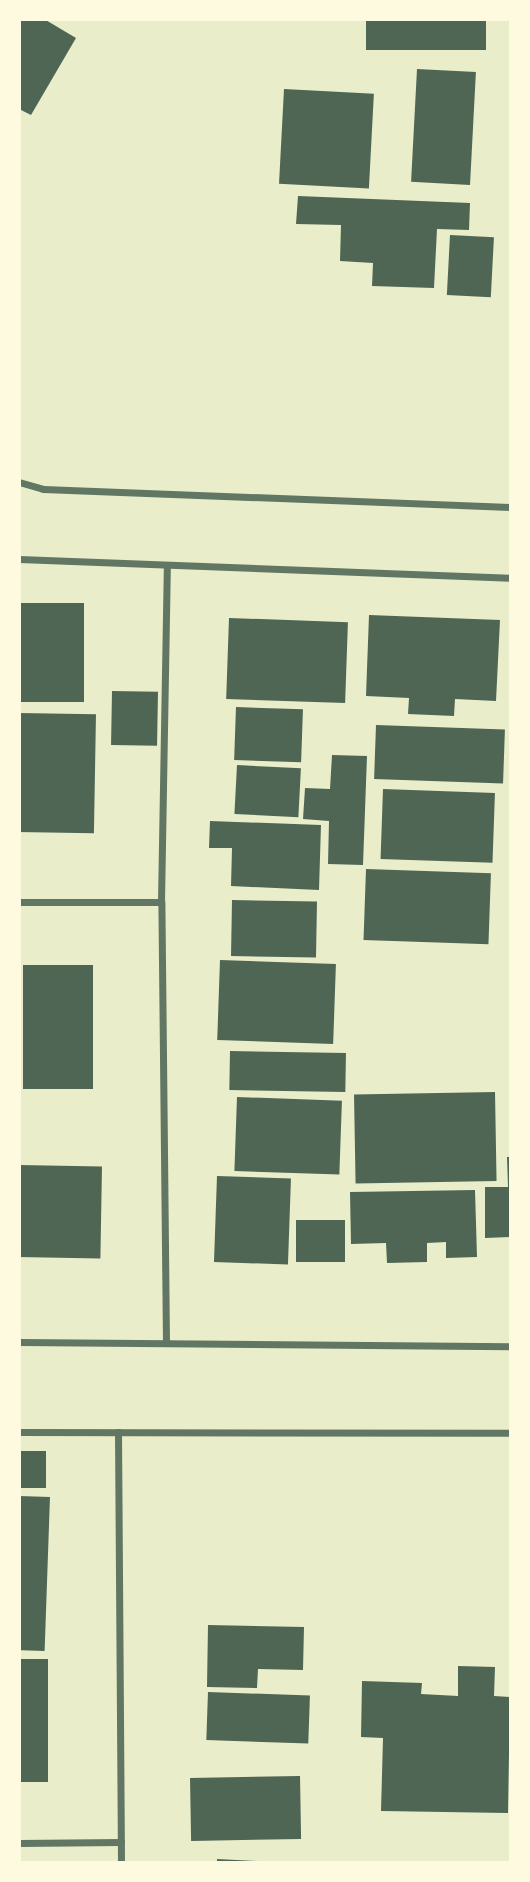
<!DOCTYPE html>
<html>
<head>
<meta charset="utf-8">
<style>
  body { margin:0 }
  #map { position:relative; width:530px; height:1882px; overflow:hidden; background:#e9edc9; font-family:Montserrat,sans-serif }
  div>[style] { position:absolute }
  .building>* { inset:0; background:#4f6655; transform-origin:0 0 }
  .minor>* { height:7px; margin:-3.5px; padding:0 3.5px; transform-origin:3.5px; border-radius:3.5px; background:#617663 }
  span { translate:-50% -50%; white-space:nowrap; text-align:center; line-height:1.15; -webkit-text-stroke:6px #fefae0; paint-order:stroke }
  .frame { position:absolute; inset:0; border:21px solid #fefae0; pointer-events:none }
</style>
</head>
<body>
<div id="map">
  <div class="building">
    <i style="clip-path:polygon(19px 19px,44px 19px,76px 38px,31px 115px,19px 109px)"></i>
    <i style="left:366px;top:19px;width:120px;height:31px"></i>
    <i style="left:417px;top:69px;width:59px;height:113px;rotate:3deg"></i>
    <i style="left:284px;top:89px;width:90px;height:95px;rotate:3deg"></i>
    <i style="clip-path:polygon(298px 196px,470px 203px,469px 230px,437px 229px,434px 288px,372px 286px,373px 263px,340px 261px,341px 225px,296px 224px)"></i>
    <i style="left:450px;top:235px;width:44px;height:60px;rotate:3deg"></i>
    <i style="left:19px;top:603px;width:65px;height:99px"></i>
    <i style="clip-path:polygon(369px 615px,500px 620px,496px 701px,455px 699px,454px 716px,408px 714px,409px 698px,366px 696px)"></i>
    <i style="left:229px;top:618px;width:119px;height:81px;rotate:2deg"></i>
    <i style="left:112px;top:691px;width:46px;height:54px;rotate:1deg"></i>
    <i style="left:236px;top:707px;width:67px;height:53px;rotate:2deg"></i>
    <i style="left:19px;top:713px;width:77px;height:119px;rotate:1deg"></i>
    <i style="left:376px;top:725px;width:129px;height:54px;rotate:2deg"></i>
    <i style="clip-path:polygon(332px 755px,367px 756px,363px 865px,328px 864px,329px 821px,303px 819px,305px 788px,330px 789px)"></i>
    <i style="left:237px;top:765px;width:64px;height:49px;rotate:3deg"></i>
    <i style="left:383px;top:789px;width:112px;height:70px;rotate:2deg"></i>
    <i style="clip-path:polygon(210px 821px,321px 825px,319px 890px,231px 886px,232px 848px,209px 848px)"></i>
    <i style="left:366px;top:869px;width:125px;height:71px;rotate:2deg"></i>
    <i style="left:232px;top:900px;width:85px;height:56px;rotate:1deg"></i>
    <i style="left:220px;top:960px;width:116px;height:80px;rotate:2deg"></i>
    <i style="left:23px;top:965px;width:70px;height:124px"></i>
    <i style="left:230px;top:1051px;width:116px;height:39px;rotate:1deg"></i>
    <i style="left:495px;top:1092px;width:89px;height:141px;rotate:89deg"></i>
    <i style="left:237px;top:1097px;width:105px;height:74px;rotate:2deg"></i>
    <i style="clip-path:polygon(507px 1157px,511px 1157px,511px 1237px,485px 1238px,485px 1187px,508px 1187px)"></i>
    <i style="left:19px;top:1165px;width:83px;height:92px;rotate:1deg"></i>
    <i style="left:217px;top:1176px;width:74px;height:86px;rotate:2deg"></i>
    <i style="clip-path:polygon(475px 1190px,477px 1257px,446px 1258px,446px 1242px,427px 1243px,427px 1262px,387px 1263px,386px 1243px,351px 1244px,350px 1192px)"></i>
    <i style="left:296px;top:1220px;width:49px;height:42px"></i>
    <i style="left:19px;top:1451px;width:27px;height:37px"></i>
    <i style="left:19px;top:1496px;width:31px;height:154px;rotate:2deg"></i>
    <i style="clip-path:polygon(208px 1625px,304px 1627px,303px 1670px,258px 1669px,257px 1688px,207px 1687px)"></i>
    <i style="left:48px;top:1659px;width:123px;height:29px;rotate:90deg"></i>
    <i style="clip-path:polygon(458px 1666px,495px 1667px,494px 1696px,510px 1697px,508px 1813px,381px 1811px,383px 1738px,361px 1737px,362px 1681px,422px 1683px,421px 1694px,458px 1696px)"></i>
    <i style="left:208px;top:1692px;width:102px;height:48px;rotate:2deg"></i>
    <i style="left:300px;top:1776px;width:63px;height:110px;rotate:89deg"></i>
    <i style="clip-path:polygon(217px 1859px,257px 1861px,257px 1863px,217px 1863px)"></i>
  </div>
  <div class="minor">
    <i style="left:19px;top:482px;width:25px;rotate:16deg"></i>
    <i style="left:43px;top:489px;width:468px;rotate:2.2deg"></i>
    <i style="left:19px;top:559px;width:492px;rotate:2.2deg"></i>
    <i style="left:19px;top:902px;width:142px"></i>
    <i style="left:19px;top:1342px;width:492px;rotate:0.5deg"></i>
    <i style="left:166px;top:1343px;width:441px;rotate:-90.6deg"></i>
    <i style="left:161px;top:902px;width:337px;rotate:-89deg"></i>
    <i style="left:19px;top:1432px;width:492px;rotate:0.1deg"></i>
    <i style="left:118px;top:1432px;width:431px;rotate:89.6deg"></i>
    <i style="left:19px;top:1843px;width:102px;rotate:-0.6deg"></i>
  </div>
  <div class="frame"></div>
</div>
</body>
</html>
